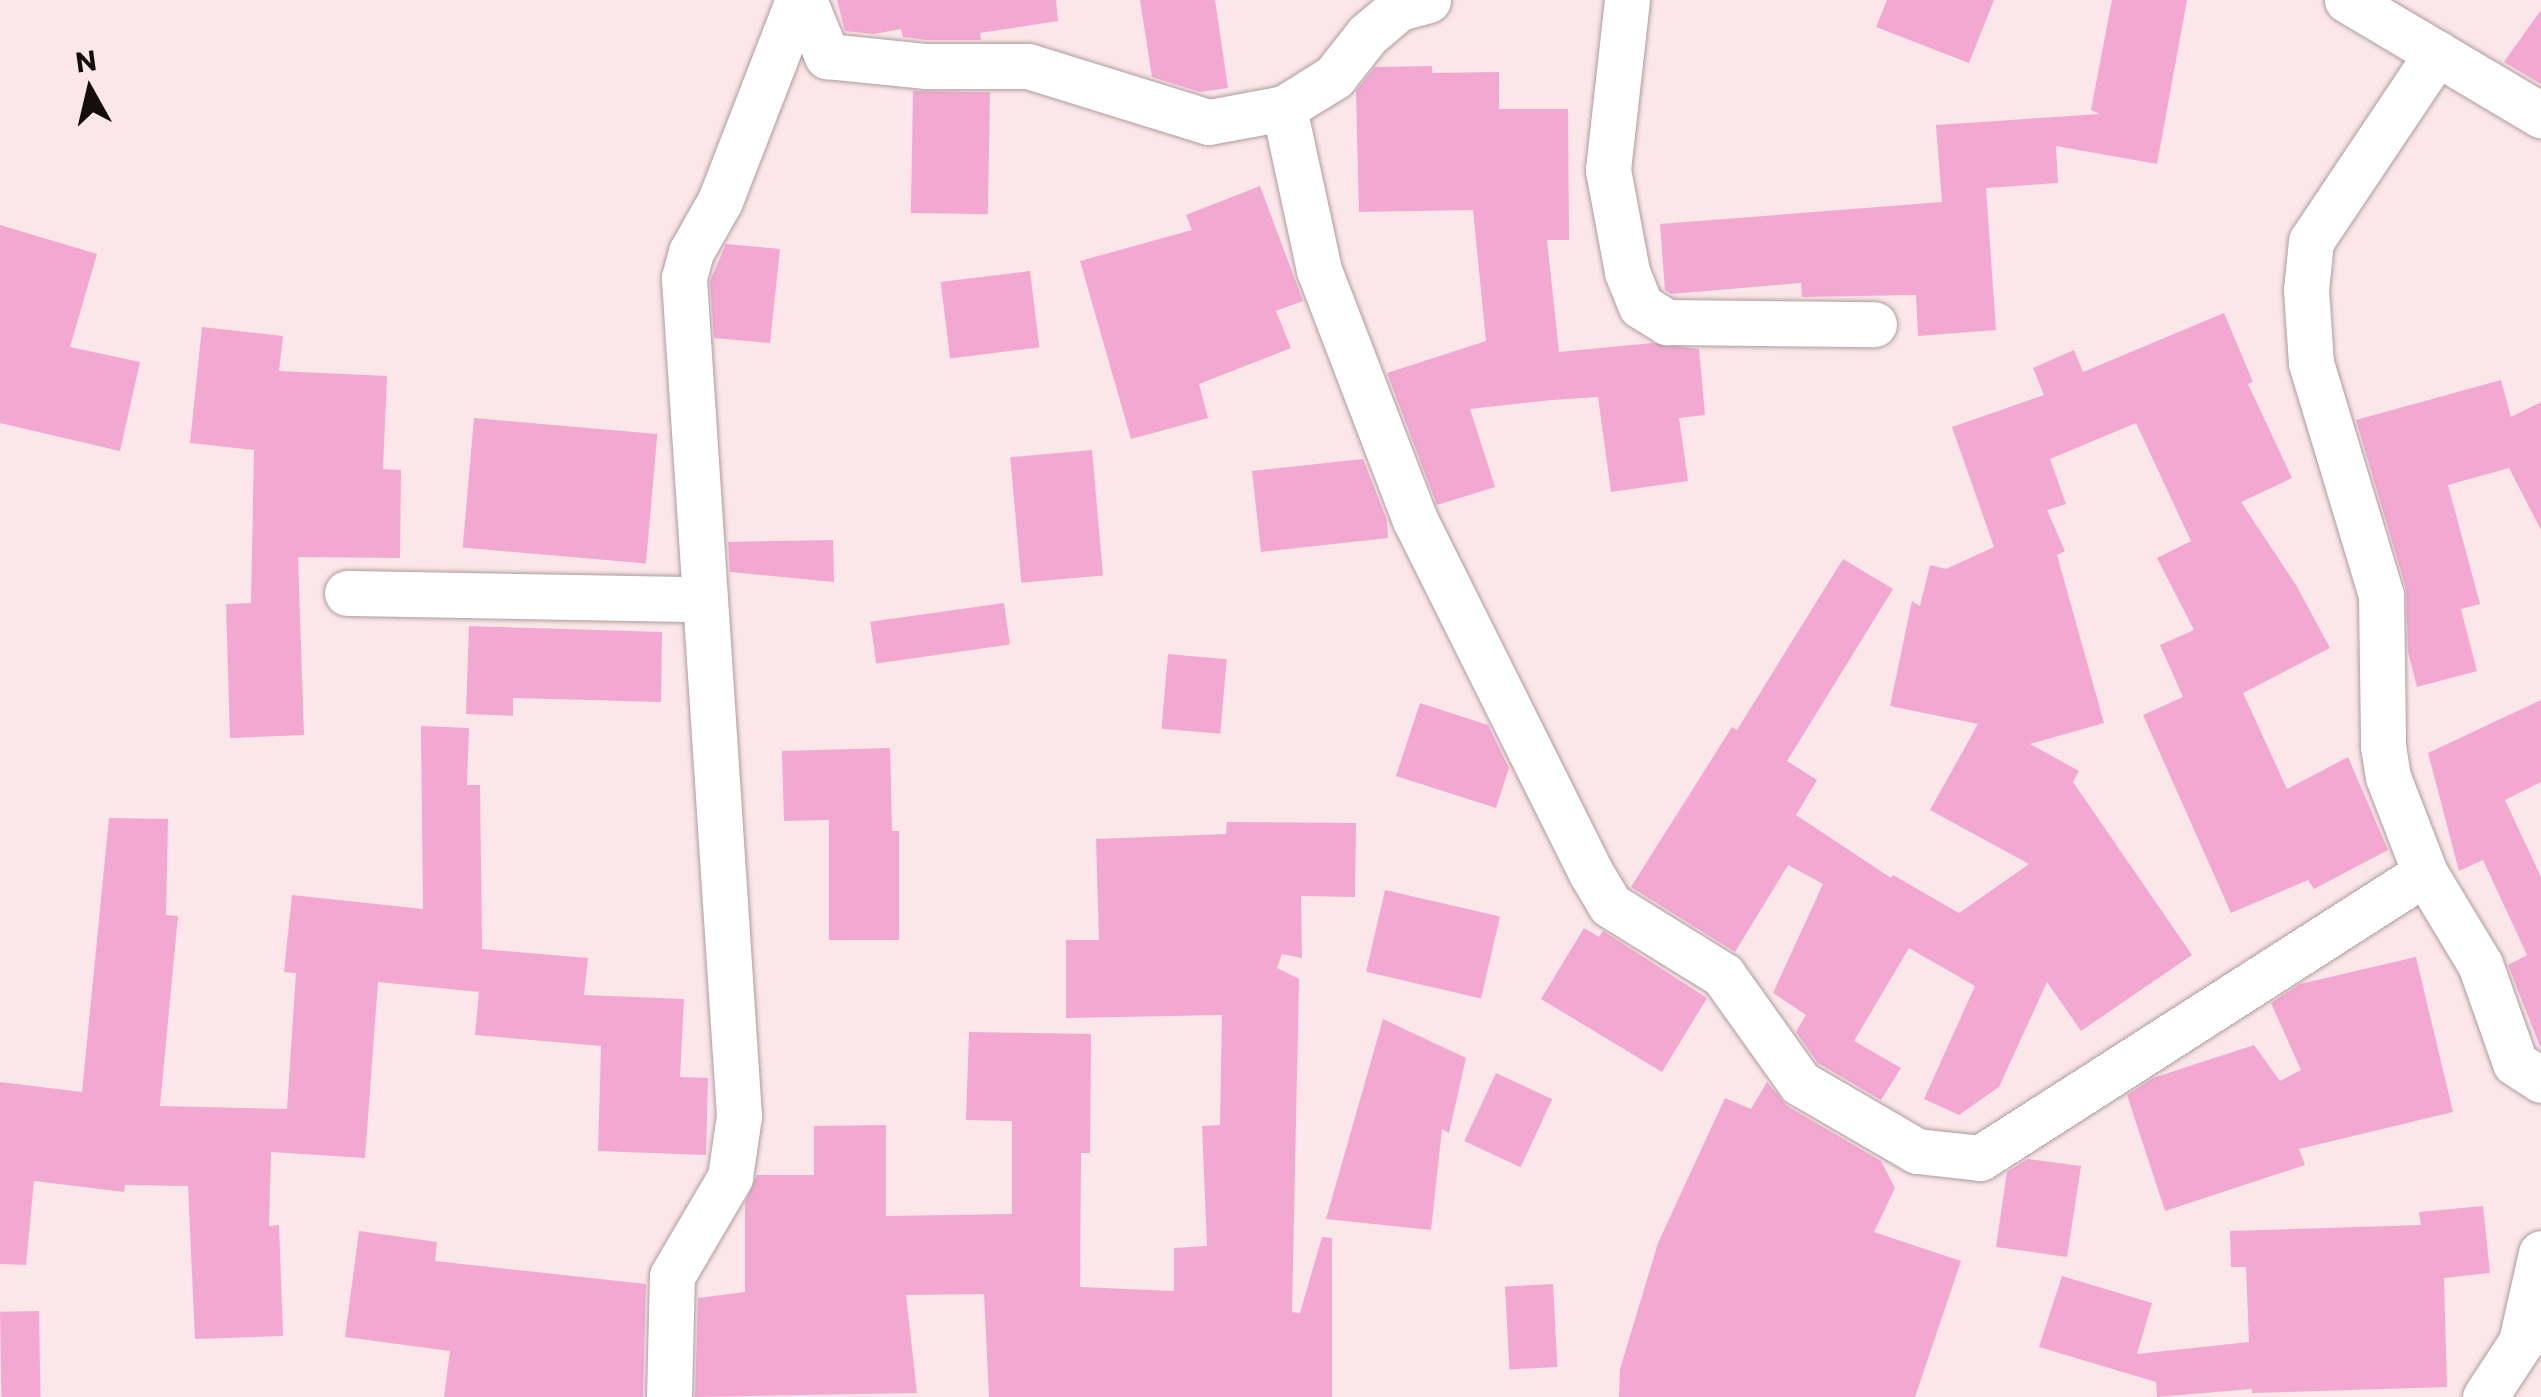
<!DOCTYPE html>
<html>
<head>
<meta charset="utf-8">
<style>
  body { margin:0 }
  #map { position:relative; width:2541px; height:1397px; overflow:hidden; background:#fbe7e9; font-family:Commissioner,sans-serif }
  div>[style] { position:absolute }
  .building>* { inset:0; background:#f3a8d1; transform-origin:0 0 }
  .roads { filter:drop-shadow(0 0 2px #af9c9f) drop-shadow(0 0 2px #af9c9f) }
  .minor>* { height:45px; margin:-22.5px; padding:0 22.5px; transform-origin:22.5px; border-radius:22.5px; background:#fff }
  span { translate:-50% -50%; white-space:nowrap; text-align:center; line-height:1.15; -webkit-text-stroke:8px #fbe7e9; paint-order:stroke }
  .north { position:absolute; left:40px; top:40px; width:100px; height:100px; -webkit-text-stroke:8px #fbe7e9; paint-order:stroke; rotate:352deg; font-size:28px; font-weight:700; line-height:40px; text-align:center; color:#130d0e }
  .north::after { content:''; display:block; margin:auto; width:35px; height:45px; background:#130d0e; clip-path:polygon(50% 0,100% 100%,50% 72%,0 100%) }
</style>
</head>
<body>
<div id="map">
  <div class="building">
    <i style="clip-path:polygon(837px 0,1056px 0,1058px 21px,980px 33px,981px 40px,927px 40px,903px 37px,901px 29px,874px 34px,845px 31px)"></i>
    <i style="clip-path:polygon(1140px 0,1215px 0,1228px 88px,1200px 92px,1152px 77px)"></i>
    <i style="clip-path:polygon(1887px 0,1994px 0,1969px 63px,1876px 27px)"></i>
    <i style="clip-path:polygon(2112px 0,2187px 0,2157px 164px,2056px 146px,2058px 183px,1986px 188px,1996px 330px,1918px 336px,1916px 295px,1802px 297px,1801px 283px,1671px 294px,1665px 290px,1660px 224px,1942px 202px,1936px 125px,2100px 114px,2091px 110px)"></i>
    <i style="clip-path:polygon(2541px 10px,2541px 84px,2504px 62px)"></i>
    <i style="clip-path:polygon(1432px 66px,1432px 73px,1499px 72px,1499px 109px,1568px 109px,1569px 240px,1547px 240px,1559px 352px,1652px 343px,1699px 349px,1705px 415px,1679px 418px,1688px 481px,1611px 492px,1598px 397px,1552px 400px,1470px 409px,1495px 487px,1437px 505px,1387px 373px,1486px 341px,1473px 210px,1359px 212px,1356px 91px,1375px 67px)"></i>
    <i style="left:913px;top:91px;width:77px;height:122px;rotate:1deg"></i>
    <i style="clip-path:polygon(1260px 186px,1303px 301px,1276px 311px,1291px 348px,1199px 384px,1208px 418px,1131px 439px,1080px 261px,1192px 230px,1186px 215px)"></i>
    <i style="clip-path:polygon(0 225px,97px 254px,70px 347px,140px 362px,120px 451px,0 423px)"></i>
    <i style="clip-path:polygon(726px 244px,780px 249px,770px 343px,714px 338px,710px 281px)"></i>
    <i style="left:1030px;top:271px;width:77px;height:90px;rotate:83deg"></i>
    <i style="clip-path:polygon(2224px 313px,2253px 382px,2248px 384px,2292px 478px,2241px 502px,2296px 585px,2330px 648px,2243px 693px,2287px 789px,2348px 757px,2388px 850px,2314px 889px,2308px 880px,2231px 913px,2143px 715px,2183px 697px,2160px 645px,2194px 630px,2157px 558px,2191px 541px,2136px 423px,2050px 459px,2066px 504px,2047px 510px,2065px 551px,2057px 555px,2104px 723px,2030px 744px,2079px 771px,2073px 782px,2192px 955px,2081px 1031px,2047px 982px,1999px 1087px,1959px 1115px,1924px 1099px,1975px 986px,1909px 948px,1854px 1041px,1901px 1068px,1881px 1100px,1818px 1063px,1796px 1032px,1806px 1015px,1773px 993px,1823px 884px,1788px 865px,1735px 952px,1631px 887px,1732px 727px,1737px 730px,1843px 559px,1893px 589px,1787px 761px,1817px 780px,1796px 815px,1891px 878px,1893px 875px,1959px 913px,2029px 864px,1930px 810px,1978px 724px,1890px 706px,1912px 601px,1920px 606px,1930px 565px,1946px 569px,1994px 547px,1952px 427px,2044px 395px,2033px 368px,2074px 350px,2083px 372px)"></i>
    <i style="clip-path:polygon(202px 327px,283px 336px,279px 371px,387px 376px,383px 469px,401px 470px,400px 558px,298px 557px,304px 735px,230px 738px,226px 604px,251px 603px,254px 450px,190px 443px)"></i>
    <i style="clip-path:polygon(2501px 380px,2511px 417px,2541px 402px,2541px 530px,2509px 468px,2448px 485px,2480px 604px,2461px 609px,2477px 671px,2417px 687px,2408px 652px,2406px 588px,2356px 420px)"></i>
    <i style="left:474px;top:418px;width:184px;height:130px;rotate:5deg"></i>
    <i style="left:1092px;top:450px;width:126px;height:82px;rotate:85deg"></i>
    <i style="clip-path:polygon(1363px 459px,1387px 520px,1388px 538px,1261px 552px,1252px 471px)"></i>
    <i style="clip-path:polygon(833px 540px,834px 582px,730px 572px,728px 542px)"></i>
    <i style="left:1004px;top:603px;width:42px;height:135px;rotate:82deg"></i>
    <i style="clip-path:polygon(469px 626px,662px 632px,661px 702px,513px 698px,513px 716px,466px 714px)"></i>
    <i style="left:1168px;top:654px;width:59px;height:75px;rotate:5deg"></i>
    <i style="clip-path:polygon(2541px 700px,2541px 782px,2505px 800px,2541px 877px,2541px 1049px,2508px 965px,2527px 955px,2483px 860px,2459px 871px,2428px 753px)"></i>
    <i style="clip-path:polygon(1420px 703px,1488px 725px,1509px 768px,1496px 808px,1396px 776px)"></i>
    <i style="clip-path:polygon(421px 726px,469px 728px,467px 785px,480px 785px,482px 949px,588px 958px,584px 995px,684px 999px,680px 1077px,708px 1078px,706px 1155px,598px 1151px,601px 1046px,475px 1035px,479px 992px,378px 982px,365px 1158px,271px 1152px,269px 1226px,279px 1225px,283px 1336px,195px 1339px,188px 1186px,125px 1185px,124px 1192px,34px 1181px,26px 1265px,0 1264px,0 1082px,82px 1092px,109px 818px,168px 819px,166px 915px,178px 916px,160px 1106px,287px 1109px,296px 973px,284px 972px,292px 895px,423px 909px)"></i>
    <i style="clip-path:polygon(890px 748px,892px 831px,899px 831px,899px 940px,829px 940px,829px 820px,784px 821px,782px 751px)"></i>
    <i style="clip-path:polygon(1227px 822px,1356px 823px,1355px 897px,1301px 896px,1302px 958px,1282px 954px,1277px 968px,1299px 979px,1292px 1312px,1300px 1313px,1322px 1237px,1332px 1238px,1332px 1397px,989px 1397px,984px 1294px,906px 1295px,917px 1393px,695px 1397px,698px 1298px,745px 1292px,745px 1203px,757px 1175px,814px 1175px,814px 1126px,886px 1125px,886px 1216px,1012px 1214px,1012px 1121px,966px 1120px,969px 1032px,1091px 1034px,1090px 1153px,1081px 1153px,1080px 1287px,1174px 1291px,1174px 1248px,1207px 1246px,1202px 1126px,1220px 1125px,1222px 1015px,1066px 1018px,1066px 940px,1099px 940px,1096px 839px,1226px 834px)"></i>
    <i style="left:1385px;top:890px;width:118px;height:84px;rotate:13deg"></i>
    <i style="clip-path:polygon(1584px 928px,1599px 937px,1603px 931px,1707px 998px,1662px 1072px,1541px 999px)"></i>
    <i style="clip-path:polygon(2416px 957px,2453px 1112px,2299px 1149px,2305px 1165px,2165px 1211px,2127px 1095px,2153px 1078px,2254px 1045px,2280px 1081px,2301px 1070px,2271px 1003px,2300px 984px)"></i>
    <i style="clip-path:polygon(1383px 1019px,1466px 1058px,1449px 1133px,1442px 1129px,1431px 1230px,1326px 1219px)"></i>
    <i style="left:1496px;top:1073px;width:62px;height:75px;rotate:25deg"></i>
    <i style="clip-path:polygon(1767px 1082px,1787px 1106px,1881px 1161px,1895px 1188px,1874px 1232px,1961px 1261px,1915px 1397px,1619px 1397px,1620px 1369px,1658px 1243px,1725px 1098px,1751px 1109px)"></i>
    <i style="clip-path:polygon(2028px 1159px,2081px 1166px,2067px 1257px,1996px 1247px,2007px 1172px)"></i>
    <i style="clip-path:polygon(2483px 1206px,2490px 1273px,2444px 1278px,2447px 1387px,2252px 1393px,2252px 1389px,2157px 1397px,2156px 1382px,2039px 1347px,2062px 1276px,2152px 1303px,2137px 1354px,2249px 1342px,2246px 1267px,2231px 1267px,2230px 1231px,2421px 1225px,2419px 1212px)"></i>
    <i style="clip-path:polygon(359px 1231px,437px 1242px,435px 1261px,646px 1284px,643px 1397px,444px 1397px,450px 1351px,345px 1337px)"></i>
    <i style="left:1553px;top:1284px;width:83px;height:48px;rotate:87deg"></i>
    <i style="left:39px;top:1311px;width:86px;height:39px;rotate:89deg"></i>
  </div>
  <div class="roads">
    <div class="minor">
      <i style="left:804px;top:0;width:61px;rotate:67.7deg"></i>
      <i style="left:827px;top:56px;width:100px;rotate:5.8deg"></i>
      <i style="left:926px;top:66px;width:102px"></i>
      <i style="left:1028px;top:66px;width:189px;rotate:17.2deg"></i>
      <i style="left:1209px;top:122px;width:76px;rotate:-10.6deg"></i>
      <i style="left:1284px;top:108px;width:59px;rotate:-31.8deg"></i>
      <i style="left:1334px;top:77px;width:53px;rotate:-51.8deg"></i>
      <i style="left:1367px;top:35px;width:42px;rotate:-40.2deg"></i>
      <i style="left:1399px;top:8px;width:30px;rotate:-15deg"></i>
      <i style="left:1627px;top:0;width:171px;rotate:96.4deg"></i>
      <i style="left:1608px;top:170px;width:104px;rotate:79.4deg"></i>
      <i style="left:1627px;top:272px;width:37px;rotate:68deg"></i>
      <i style="left:1641px;top:306px;width:31px;rotate:32deg"></i>
      <i style="left:1667px;top:322px;width:207px;rotate:0.6deg"></i>
      <i style="left:2347px;top:0;width:226px;rotate:30.7deg"></i>
      <i style="left:2437px;top:53px;width:226px;rotate:123.8deg"></i>
      <i style="left:2311px;top:241px;width:49px;rotate:95.8deg"></i>
      <i style="left:2306px;top:290px;width:73px;rotate:86.1deg"></i>
      <i style="left:2311px;top:363px;width:242px;rotate:73.2deg"></i>
      <i style="left:2381px;top:595px;width:151px;rotate:89.2deg"></i>
      <i style="left:2383px;top:746px;width:31px;rotate:81deg"></i>
      <i style="left:2388px;top:777px;width:103px;rotate:68.9deg"></i>
      <i style="left:2425px;top:873px;width:106px;rotate:58.9deg"></i>
      <i style="left:2480px;top:964px;width:105px;rotate:70.5deg"></i>
      <i style="left:2515px;top:1063px;width:31px;rotate:33deg"></i>
      <i style="left:1284px;top:108px;width:166px;rotate:77.8deg"></i>
      <i style="left:1319px;top:270px;width:266px;rotate:69deg"></i>
      <i style="left:1414px;top:518px;width:397px;rotate:63.5deg"></i>
      <i style="left:1591px;top:873px;width:37px;rotate:59deg"></i>
      <i style="left:1610px;top:905px;width:133px;rotate:31.8deg"></i>
      <i style="left:1723px;top:975px;width:133px;rotate:54.5deg"></i>
      <i style="left:1800px;top:1083px;width:135px;rotate:30.2deg"></i>
      <i style="left:1917px;top:1151px;width:63px;rotate:6.3deg"></i>
      <i style="left:1980px;top:1158px;width:528px;rotate:-32.64deg"></i>
      <i style="left:347px;top:593px;width:358px;rotate:1deg"></i>
      <i style="left:669px;top:1397px;width:121px;rotate:-88.6deg"></i>
      <i style="left:672px;top:1276px;width:115px;rotate:-59.6deg"></i>
      <i style="left:730px;top:1177px;width:62px;rotate:-81.6deg"></i>
      <i style="left:739px;top:1116px;width:840px;rotate:-93.76deg"></i>
      <i style="left:684px;top:278px;width:27px;rotate:-75deg"></i>
      <i style="left:691px;top:252px;width:59px;rotate:-60.4deg"></i>
      <i style="left:720px;top:201px;width:216px;rotate:-68.8deg"></i>
      <i style="left:2485px;top:1397px;width:66px;rotate:-56.8deg"></i>
      <i style="left:2521px;top:1342px;width:91px;rotate:-77.3deg"></i>
    </div>
  </div>
  <div class="north">N</div>
</div>
</body>
</html>
